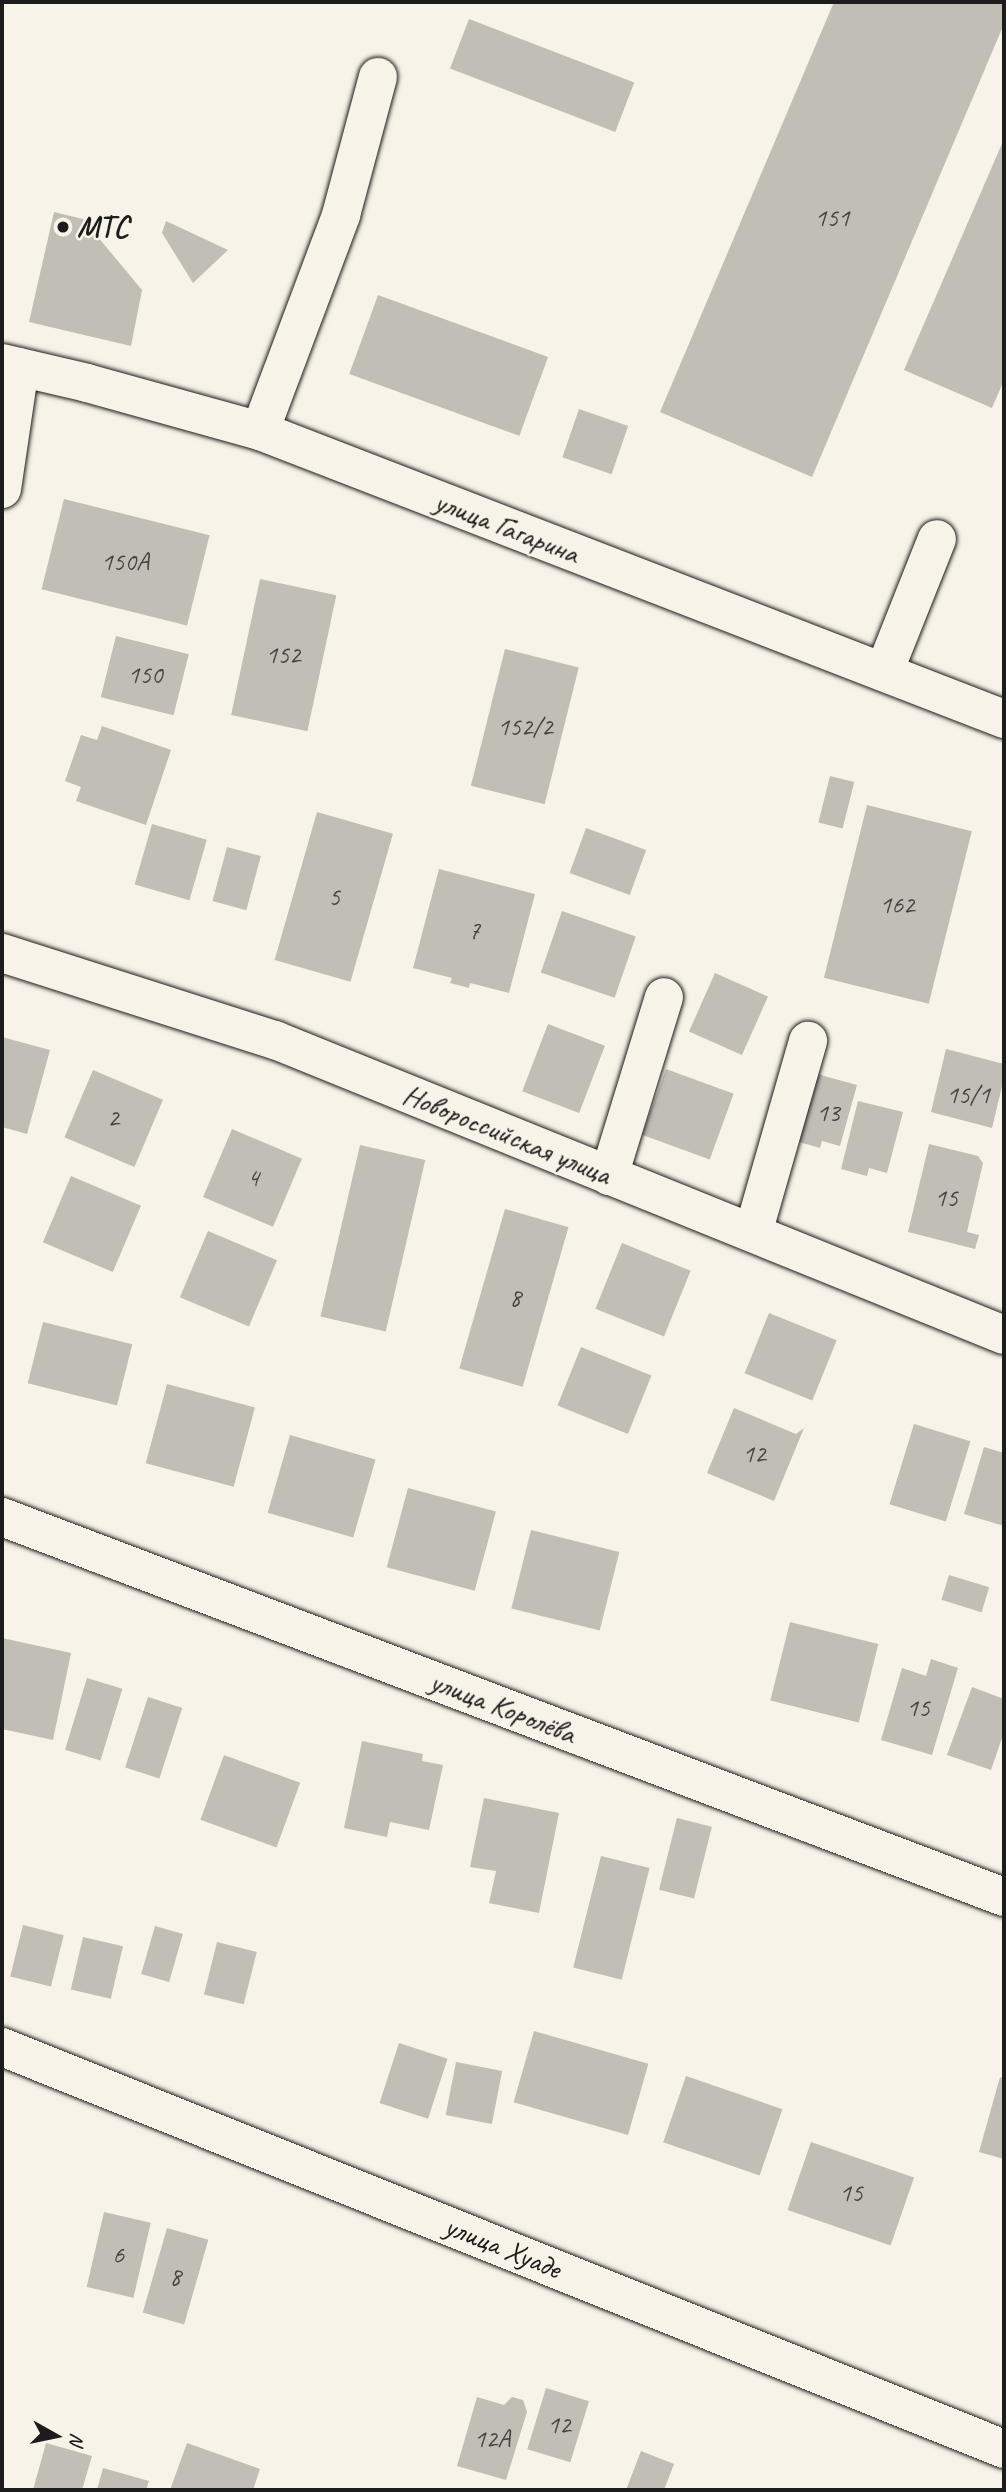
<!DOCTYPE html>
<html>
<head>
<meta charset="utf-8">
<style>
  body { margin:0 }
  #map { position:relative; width:1006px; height:2492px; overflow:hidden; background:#f7f3e8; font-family:Caveat,sans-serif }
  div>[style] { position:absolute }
  .building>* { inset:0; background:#c0beb5; transform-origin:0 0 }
  .roads { filter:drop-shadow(0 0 2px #1c1c1c) drop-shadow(0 0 2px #1c1c1c) }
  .minor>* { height:38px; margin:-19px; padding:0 19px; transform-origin:19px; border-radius:19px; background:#f7f3e8 }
  .dots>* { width:19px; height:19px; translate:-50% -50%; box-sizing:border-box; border:4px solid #f7f3e8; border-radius:50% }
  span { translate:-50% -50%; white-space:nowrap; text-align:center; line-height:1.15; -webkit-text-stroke:5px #f7f3e8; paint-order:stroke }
  .number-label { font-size:26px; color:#454442 }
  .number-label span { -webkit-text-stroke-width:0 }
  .poi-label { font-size:30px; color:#1c1c1c; font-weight:700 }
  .left { translate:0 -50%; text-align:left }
  .street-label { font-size:30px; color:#1c1c1c }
  .frame { position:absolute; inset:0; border:4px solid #1c1c1c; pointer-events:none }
  .north { position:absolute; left:21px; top:2401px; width:70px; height:70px; -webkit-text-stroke:5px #f7f3e8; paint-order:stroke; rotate:99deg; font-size:19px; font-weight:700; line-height:28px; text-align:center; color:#1c1c1c }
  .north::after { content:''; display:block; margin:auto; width:24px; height:32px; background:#1c1c1c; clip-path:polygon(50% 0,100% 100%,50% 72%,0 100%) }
</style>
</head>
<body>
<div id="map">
  <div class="building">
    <i style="clip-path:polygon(834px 2px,1004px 2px,1004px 24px,812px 477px,660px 412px)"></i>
    <i style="left:469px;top:19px;width:177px;height:53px;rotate:21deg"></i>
    <i style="clip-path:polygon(1004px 139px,1004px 380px,992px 408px,904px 370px)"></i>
    <i style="clip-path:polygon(54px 212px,83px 219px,142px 290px,131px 346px,29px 322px)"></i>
    <i style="clip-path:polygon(166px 221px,228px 250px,193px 283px,162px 233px)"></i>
    <i style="left:378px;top:295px;width:181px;height:84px;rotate:20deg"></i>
    <i style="left:579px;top:409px;width:52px;height:51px;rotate:19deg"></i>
    <i style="left:64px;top:499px;width:150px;height:93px;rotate:14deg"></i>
    <i style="left:260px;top:579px;width:78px;height:139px;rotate:12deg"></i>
    <i style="left:116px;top:636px;width:75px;height:63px;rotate:14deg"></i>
    <i style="left:505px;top:649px;width:76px;height:141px;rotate:14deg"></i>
    <i style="clip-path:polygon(102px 726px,171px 750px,146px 825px,76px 801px,81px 787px,65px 781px,81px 735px,97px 740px)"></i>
    <i style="left:830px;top:776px;width:25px;height:48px;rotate:14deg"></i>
    <i style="left:867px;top:805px;width:108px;height:178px;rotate:14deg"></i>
    <i style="left:317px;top:812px;width:79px;height:154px;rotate:16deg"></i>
    <i style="left:152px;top:824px;width:57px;height:63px;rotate:16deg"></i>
    <i style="left:586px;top:828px;width:64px;height:48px;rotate:20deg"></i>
    <i style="left:227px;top:847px;width:35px;height:56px;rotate:15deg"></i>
    <i style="clip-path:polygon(439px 869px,535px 894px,509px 993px,470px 983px,469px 988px,450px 983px,452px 978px,413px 968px)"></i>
    <i style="left:562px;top:911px;width:78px;height:65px;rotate:19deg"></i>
    <i style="left:715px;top:973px;width:58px;height:64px;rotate:24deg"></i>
    <i style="left:548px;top:1024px;width:61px;height:72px;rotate:21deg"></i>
    <i style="clip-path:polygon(2px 1037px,50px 1050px,27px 1134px,2px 1127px)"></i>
    <i style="clip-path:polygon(946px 1049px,1004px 1064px,1004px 1078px,992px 1128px,931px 1112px)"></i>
    <i style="left:666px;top:1069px;width:72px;height:70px;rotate:20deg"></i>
    <i style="left:93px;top:1070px;width:76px;height:73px;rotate:23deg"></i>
    <i style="clip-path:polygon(817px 1074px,857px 1085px,840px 1146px,822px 1141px,820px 1148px,799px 1142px)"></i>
    <i style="clip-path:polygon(858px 1101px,903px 1112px,887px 1173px,869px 1168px,867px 1176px,841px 1169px)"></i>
    <i style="left:232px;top:1129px;width:76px;height:74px;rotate:23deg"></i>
    <i style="clip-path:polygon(929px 1144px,978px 1156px,983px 1163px,967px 1232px,979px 1235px,975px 1249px,908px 1232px)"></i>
    <i style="left:360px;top:1145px;width:67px;height:176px;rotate:13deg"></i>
    <i style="left:71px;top:1176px;width:76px;height:72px;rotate:23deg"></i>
    <i style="left:505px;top:1209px;width:66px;height:166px;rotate:16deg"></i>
    <i style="left:208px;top:1231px;width:75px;height:72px;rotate:23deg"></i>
    <i style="left:622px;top:1243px;width:74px;height:71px;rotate:22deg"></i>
    <i style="left:769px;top:1313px;width:73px;height:65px;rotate:22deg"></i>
    <i style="left:43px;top:1322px;width:92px;height:63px;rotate:14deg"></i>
    <i style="left:581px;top:1347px;width:76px;height:63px;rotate:22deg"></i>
    <i style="left:167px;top:1384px;width:91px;height:82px;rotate:15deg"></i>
    <i style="clip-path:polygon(734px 1408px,796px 1434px,804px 1428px,774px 1501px,707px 1473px)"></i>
    <i style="left:914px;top:1424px;width:59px;height:84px;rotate:17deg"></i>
    <i style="left:290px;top:1435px;width:89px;height:81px;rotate:16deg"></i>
    <i style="clip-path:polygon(984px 1447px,1004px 1453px,1004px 1526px,964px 1514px)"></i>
    <i style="left:408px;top:1488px;width:91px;height:82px;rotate:15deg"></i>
    <i style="left:531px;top:1530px;width:91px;height:81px;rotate:14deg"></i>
    <i style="left:949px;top:1575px;width:42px;height:26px;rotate:17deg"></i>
    <i style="left:790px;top:1622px;width:91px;height:81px;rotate:14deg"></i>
    <i style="clip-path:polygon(2px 1638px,71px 1653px,53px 1740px,2px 1729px)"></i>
    <i style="clip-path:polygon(931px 1659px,958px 1668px,932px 1755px,881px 1740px,902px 1668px,926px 1676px)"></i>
    <i style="left:87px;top:1678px;width:37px;height:75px;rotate:17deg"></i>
    <i style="clip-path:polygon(972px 1687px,1004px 1699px,1004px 1732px,991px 1770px,947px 1755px)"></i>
    <i style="left:148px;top:1697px;width:36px;height:74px;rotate:18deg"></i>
    <i style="clip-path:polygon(362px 1741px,423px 1754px,422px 1761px,443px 1765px,429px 1830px,390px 1822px,387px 1837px,344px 1828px)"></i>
    <i style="left:224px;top:1755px;width:81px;height:69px;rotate:20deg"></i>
    <i style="clip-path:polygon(484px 1798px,559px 1813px,539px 1913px,489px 1903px,496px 1871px,470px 1867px)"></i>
    <i style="left:677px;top:1818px;width:36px;height:74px;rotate:14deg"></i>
    <i style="left:601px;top:1856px;width:50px;height:115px;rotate:14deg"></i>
    <i style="left:23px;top:1925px;width:42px;height:53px;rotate:14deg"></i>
    <i style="left:155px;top:1926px;width:29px;height:50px;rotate:16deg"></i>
    <i style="left:83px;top:1937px;width:41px;height:54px;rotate:13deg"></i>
    <i style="left:217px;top:1942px;width:41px;height:54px;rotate:14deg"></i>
    <i style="left:534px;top:2031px;width:119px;height:74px;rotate:16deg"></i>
    <i style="left:399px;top:2043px;width:51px;height:63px;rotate:18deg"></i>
    <i style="left:456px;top:2062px;width:47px;height:54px;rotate:11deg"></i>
    <i style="left:686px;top:2076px;width:102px;height:70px;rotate:19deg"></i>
    <i style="clip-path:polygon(1000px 2077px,1004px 2079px,1004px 2159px,979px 2152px)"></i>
    <i style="left:811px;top:2142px;width:109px;height:72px;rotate:19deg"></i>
    <i style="left:104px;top:2212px;width:48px;height:77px;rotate:13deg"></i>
    <i style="left:167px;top:2228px;width:43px;height:88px;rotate:16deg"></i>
    <i style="left:546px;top:2388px;width:45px;height:64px;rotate:17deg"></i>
    <i style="clip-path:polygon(477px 2397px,504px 2405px,512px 2397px,523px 2400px,527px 2412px,506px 2480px,457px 2466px)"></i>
    <i style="clip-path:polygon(46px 2443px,92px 2456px,82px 2490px,33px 2490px)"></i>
    <i style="clip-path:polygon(187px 2443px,260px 2469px,253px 2490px,170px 2490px)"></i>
    <i style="clip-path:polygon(641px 2451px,674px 2464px,664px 2490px,626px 2490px)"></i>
    <i style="clip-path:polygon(103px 2468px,149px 2481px,146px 2490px,97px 2490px)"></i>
  </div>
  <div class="roads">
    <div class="minor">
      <i style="left:2px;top:363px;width:87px;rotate:13.2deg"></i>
      <i style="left:87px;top:383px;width:180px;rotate:15.5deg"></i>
      <i style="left:260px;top:431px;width:798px;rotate:21.16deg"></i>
      <i style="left:260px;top:431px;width:231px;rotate:-69.4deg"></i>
      <i style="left:341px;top:215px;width:143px;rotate:-75deg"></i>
      <i style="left:2px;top:489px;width:123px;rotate:-81.6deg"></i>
      <i style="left:884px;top:672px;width:143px;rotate:-68.3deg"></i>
      <i style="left:2px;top:953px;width:287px;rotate:17.7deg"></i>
      <i style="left:275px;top:1040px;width:786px;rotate:22.03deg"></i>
      <i style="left:609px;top:1176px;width:187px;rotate:-72.9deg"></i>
      <i style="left:753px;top:1233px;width:200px;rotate:-74deg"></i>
      <i style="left:2px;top:1517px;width:1072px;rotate:20.77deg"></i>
      <i style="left:2px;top:2047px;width:1080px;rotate:21.86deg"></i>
    </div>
  </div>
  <div class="dots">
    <i style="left:63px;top:227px;background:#1c1c1c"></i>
  </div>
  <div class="number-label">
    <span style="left:832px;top:218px">151</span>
    <span style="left:125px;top:562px">150А</span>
    <span style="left:283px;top:655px">152</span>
    <span style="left:145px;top:675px">150</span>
    <span style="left:525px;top:727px">152/2</span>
    <span style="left:334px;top:897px">5</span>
    <span style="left:897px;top:905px">162</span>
    <span style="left:474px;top:931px">7</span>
    <span style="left:968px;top:1095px">15/1</span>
    <span style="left:828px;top:1113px">13</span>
    <span style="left:113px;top:1118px">2</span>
    <span style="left:253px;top:1178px">4</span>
    <span style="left:946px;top:1198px">15</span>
    <span style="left:515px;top:1298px">8</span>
    <span style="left:754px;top:1454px">12</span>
    <span style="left:918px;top:1708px">15</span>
    <span style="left:851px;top:2193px">15</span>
    <span style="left:118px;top:2255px">6</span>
    <span style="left:175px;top:2277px">8</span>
    <span style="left:559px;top:2425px">12</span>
    <span style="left:492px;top:2439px">12А</span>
  </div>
  <div class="poi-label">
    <span class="left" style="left:77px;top:227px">МТС</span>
  </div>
  <div class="street-label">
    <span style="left:507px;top:527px;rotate:21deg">улица Гагарина</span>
    <span style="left:507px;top:1134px;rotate:22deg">Новороссийская улица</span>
    <span style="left:503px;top:1707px;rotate:21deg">улица Королёва</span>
    <span style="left:503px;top:2247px;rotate:22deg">улица Хуаде</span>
  </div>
  <div class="frame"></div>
  <div class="north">N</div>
</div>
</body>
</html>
